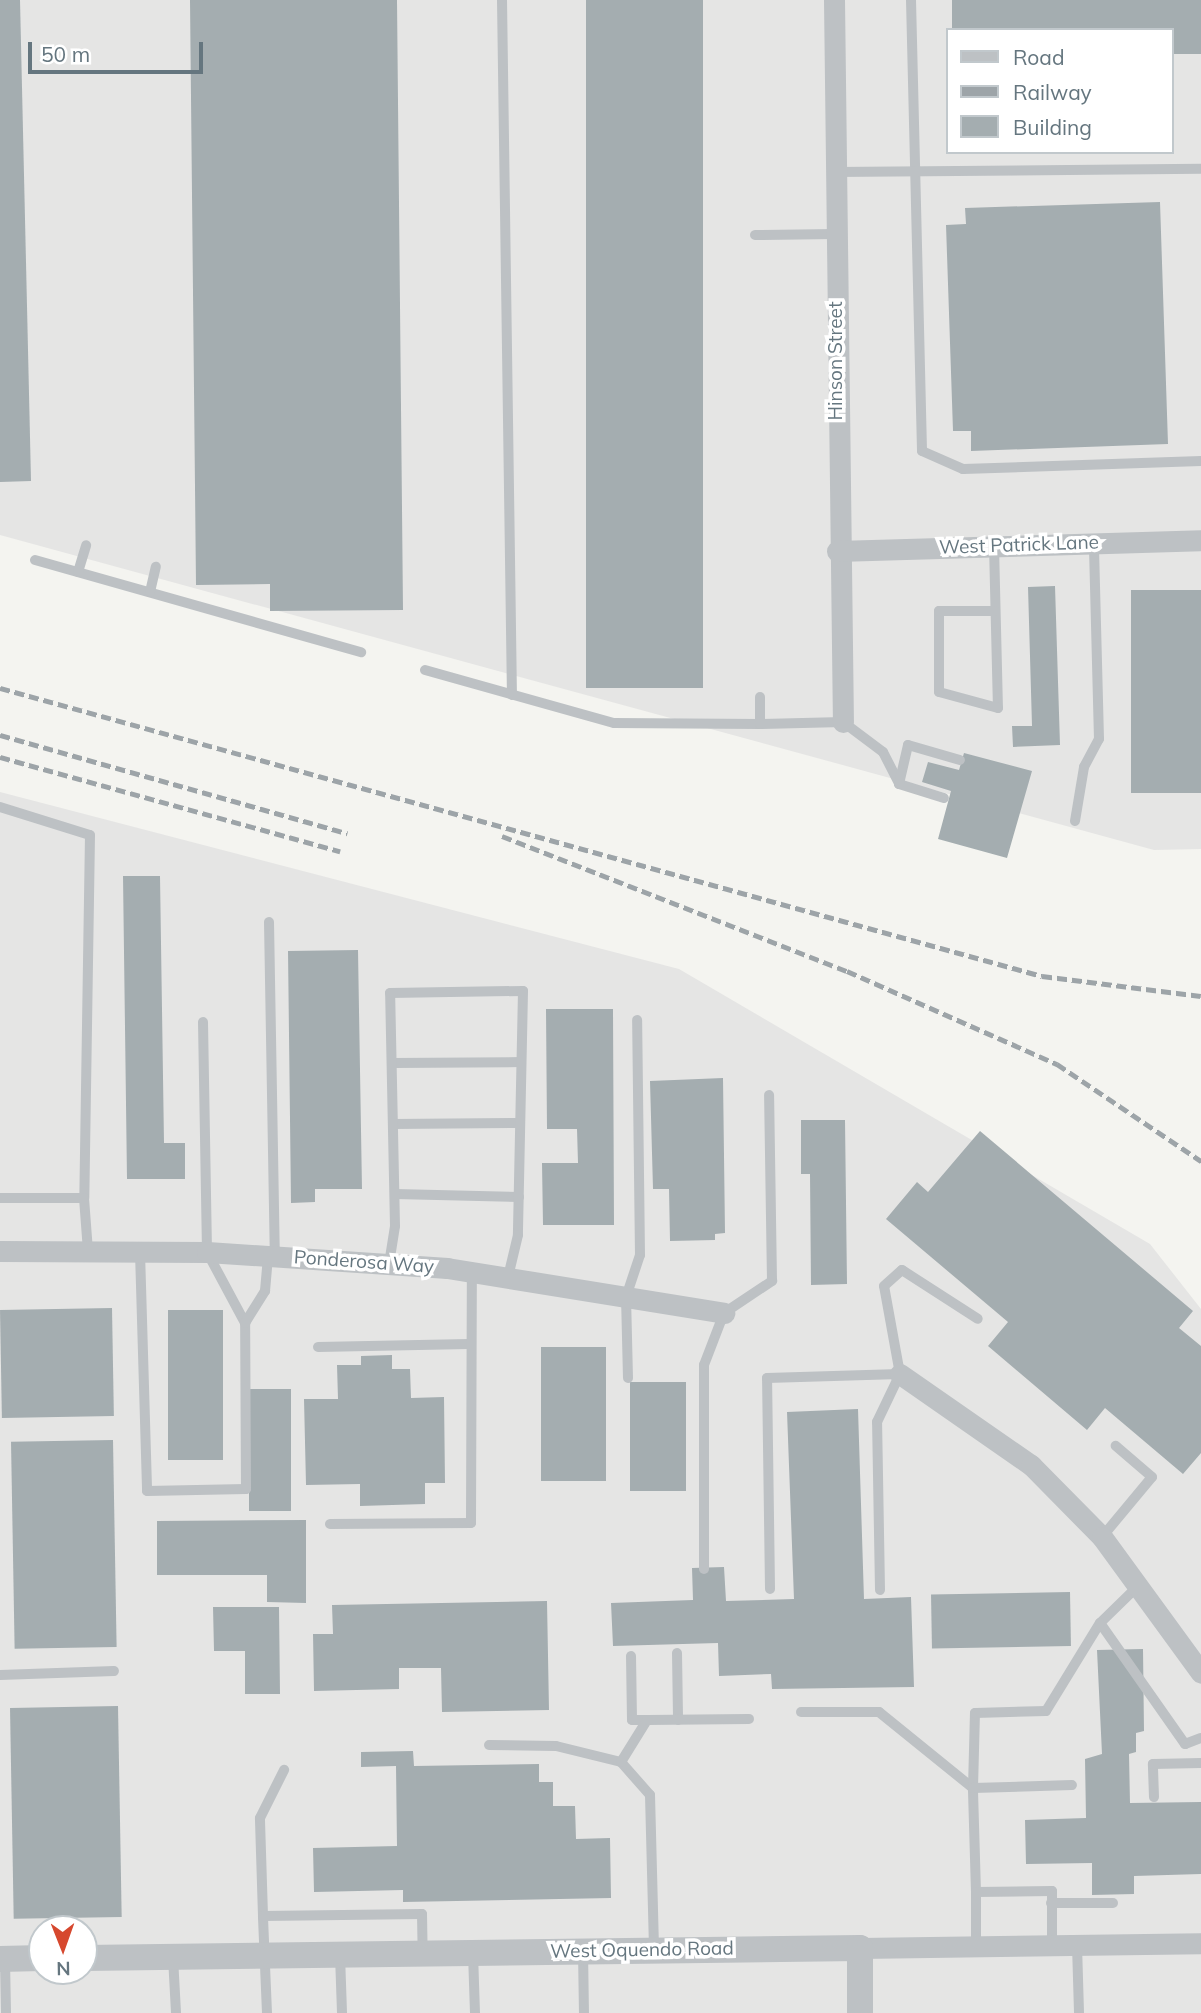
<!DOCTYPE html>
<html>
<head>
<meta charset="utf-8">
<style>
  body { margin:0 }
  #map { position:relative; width:1201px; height:2013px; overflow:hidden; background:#f4f4f0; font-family:Mulish,sans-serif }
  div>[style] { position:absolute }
  .built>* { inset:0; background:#e5e5e4 }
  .building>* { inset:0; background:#a4adb0; transform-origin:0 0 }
  .service>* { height:10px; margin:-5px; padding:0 5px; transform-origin:5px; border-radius:5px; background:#bdc1c4 }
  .minor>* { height:21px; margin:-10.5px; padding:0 10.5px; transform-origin:10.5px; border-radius:10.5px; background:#bdc1c4 }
  .tertiary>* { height:26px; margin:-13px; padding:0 13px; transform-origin:13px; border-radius:13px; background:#bdc1c4 }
  .rail>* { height:5px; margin-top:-2.5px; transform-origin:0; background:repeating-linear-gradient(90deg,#9da4a8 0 10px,transparent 0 15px) }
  span { translate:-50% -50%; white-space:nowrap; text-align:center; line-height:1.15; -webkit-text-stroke:7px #fff; paint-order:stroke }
  .street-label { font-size:19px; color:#65767f }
  .legend { position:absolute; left:946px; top:28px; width:228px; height:126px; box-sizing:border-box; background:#fff; border:2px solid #c1c8cc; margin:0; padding:9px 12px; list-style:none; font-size:21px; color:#65767f }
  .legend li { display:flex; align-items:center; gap:14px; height:35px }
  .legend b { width:35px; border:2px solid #c1c8cc }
  .north { position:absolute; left:28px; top:1915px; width:70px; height:70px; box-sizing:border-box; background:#fff; border:2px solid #c1c8cc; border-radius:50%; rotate:179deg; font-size:19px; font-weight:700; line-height:28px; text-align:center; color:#65767f }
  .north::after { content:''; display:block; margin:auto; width:24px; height:32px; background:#d6482e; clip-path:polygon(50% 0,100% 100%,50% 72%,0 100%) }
  .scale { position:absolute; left:28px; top:42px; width:175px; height:32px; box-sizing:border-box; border:4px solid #65767f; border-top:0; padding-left:9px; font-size:21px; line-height:24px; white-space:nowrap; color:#65767f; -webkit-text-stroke:5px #fff; paint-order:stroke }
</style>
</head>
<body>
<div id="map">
  <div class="built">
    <i style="clip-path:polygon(evenodd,0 0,1201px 0,1201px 849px,1154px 850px,0 535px,0 0,947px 30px,1171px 30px,1171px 152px,947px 152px,947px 30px)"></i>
    <i style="clip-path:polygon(evenodd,0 792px,679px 969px,1150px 1244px,1201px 1309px,1201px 2013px,0 2013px,0 792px,42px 1929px,84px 1929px,84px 1971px,42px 1971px,42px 1929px)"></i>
  </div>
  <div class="building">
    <i style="clip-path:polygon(0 0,20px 0,31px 481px,0 482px)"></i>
    <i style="clip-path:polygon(190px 0,397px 0,403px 610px,270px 611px,270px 584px,196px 585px)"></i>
    <i style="left:586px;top:0;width:117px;height:688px"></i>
    <i style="clip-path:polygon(952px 0,1201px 0,1201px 54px,1171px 54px,1171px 30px,952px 30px)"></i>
    <i style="clip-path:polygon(1160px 202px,1168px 444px,971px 451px,971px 431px,953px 431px,946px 225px,966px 224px,965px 208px)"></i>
    <i style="clip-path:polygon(1055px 586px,1060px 745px,1013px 747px,1012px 726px,1032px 726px,1028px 587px)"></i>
    <i style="left:1201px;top:590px;width:203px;height:70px;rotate:90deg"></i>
    <i style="clip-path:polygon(964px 753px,1032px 771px,1007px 858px,938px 839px,951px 791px,922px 782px,928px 762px,959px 770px)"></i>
    <i style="clip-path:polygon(123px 876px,160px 876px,164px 1143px,185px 1143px,185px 1179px,127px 1179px)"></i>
    <i style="clip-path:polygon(358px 950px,362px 1189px,315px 1189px,315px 1202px,291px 1203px,288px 951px)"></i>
    <i style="clip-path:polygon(546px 1009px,613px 1009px,614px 1225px,543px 1225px,542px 1163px,578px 1163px,577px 1129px,547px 1129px)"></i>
    <i style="clip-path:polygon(723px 1078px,725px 1233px,715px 1234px,715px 1240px,670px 1241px,669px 1189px,653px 1189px,650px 1081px)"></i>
    <i style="clip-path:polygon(801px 1120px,845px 1120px,847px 1284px,811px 1285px,810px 1174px,801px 1174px)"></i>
    <i style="clip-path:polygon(980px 1131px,1193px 1311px,1179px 1328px,1201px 1346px,1201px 1453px,1183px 1474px,1105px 1408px,1087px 1430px,988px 1346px,1008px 1322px,886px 1219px,917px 1182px,928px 1192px)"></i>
    <i style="left:112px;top:1308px;width:108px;height:112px;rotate:89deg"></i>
    <i style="left:168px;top:1310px;width:55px;height:150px"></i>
    <i style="left:541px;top:1347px;width:65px;height:134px"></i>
    <i style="clip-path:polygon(392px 1355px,392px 1369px,410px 1369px,411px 1398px,444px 1397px,445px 1483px,425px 1483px,425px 1504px,360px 1506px,360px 1484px,306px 1485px,304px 1399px,338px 1399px,337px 1365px,361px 1365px,361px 1356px)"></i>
    <i style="left:630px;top:1382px;width:56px;height:109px"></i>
    <i style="left:249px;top:1389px;width:42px;height:122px"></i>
    <i style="clip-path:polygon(858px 1409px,864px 1599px,911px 1597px,914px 1687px,772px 1689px,771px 1674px,719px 1676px,718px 1643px,613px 1646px,611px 1603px,693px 1600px,692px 1568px,724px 1567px,726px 1601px,794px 1599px,787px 1412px)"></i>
    <i style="left:113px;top:1440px;width:207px;height:102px;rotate:89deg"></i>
    <i style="clip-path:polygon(306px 1520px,306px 1603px,267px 1602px,267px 1575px,157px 1575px,157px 1521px)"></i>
    <i style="left:1070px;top:1592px;width:54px;height:139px;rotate:89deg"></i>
    <i style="clip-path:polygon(547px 1601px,549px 1710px,442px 1712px,441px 1668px,399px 1668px,399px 1689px,314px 1691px,313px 1634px,333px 1634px,332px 1605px)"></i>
    <i style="clip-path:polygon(213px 1607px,279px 1607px,280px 1694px,245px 1694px,245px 1651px,214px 1651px)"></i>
    <i style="clip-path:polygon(1143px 1649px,1144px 1731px,1136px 1733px,1136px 1752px,1129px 1754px,1130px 1803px,1201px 1802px,1201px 1874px,1134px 1876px,1134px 1894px,1092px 1895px,1092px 1863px,1026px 1864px,1025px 1820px,1086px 1818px,1085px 1759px,1102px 1754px,1097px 1650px)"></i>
    <i style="left:118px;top:1706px;width:211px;height:108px;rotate:89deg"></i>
    <i style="clip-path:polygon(413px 1751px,414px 1766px,539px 1764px,539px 1782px,553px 1782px,553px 1806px,575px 1806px,576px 1839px,610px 1838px,611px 1898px,403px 1902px,403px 1890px,314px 1892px,313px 1848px,397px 1846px,396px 1766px,361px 1767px,361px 1752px)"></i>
  </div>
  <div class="service">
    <i style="left:502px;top:0;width:695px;rotate:89.18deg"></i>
    <i style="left:911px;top:0;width:451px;rotate:88.6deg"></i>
    <i style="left:922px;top:451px;width:45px;rotate:23.7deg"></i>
    <i style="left:963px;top:469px;width:238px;rotate:-1.9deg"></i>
    <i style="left:835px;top:172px;width:366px;rotate:-0.5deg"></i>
    <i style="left:755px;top:235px;width:80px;rotate:-0.7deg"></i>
    <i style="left:994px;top:546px;width:162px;rotate:88.6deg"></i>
    <i style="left:998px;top:708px;width:61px;rotate:-164.8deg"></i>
    <i style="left:939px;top:692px;width:81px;rotate:-90deg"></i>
    <i style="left:939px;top:611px;width:55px"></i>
    <i style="left:35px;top:560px;width:339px;rotate:15.8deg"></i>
    <i style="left:78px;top:572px;width:28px;rotate:-73deg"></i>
    <i style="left:150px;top:592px;width:26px;rotate:-77deg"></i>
    <i style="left:425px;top:670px;width:196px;rotate:15.7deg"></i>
    <i style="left:614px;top:723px;width:146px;rotate:0.4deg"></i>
    <i style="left:760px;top:697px;width:27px;rotate:90deg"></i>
    <i style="left:760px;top:724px;width:83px;rotate:-1.4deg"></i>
    <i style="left:843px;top:722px;width:50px;rotate:36.9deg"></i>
    <i style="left:883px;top:752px;width:36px;rotate:63deg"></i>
    <i style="left:899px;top:784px;width:47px;rotate:17.3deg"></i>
    <i style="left:899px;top:784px;width:40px;rotate:-77deg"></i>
    <i style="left:908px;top:745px;width:54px;rotate:16.1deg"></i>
    <i style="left:0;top:807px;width:94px;rotate:17.3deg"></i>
    <i style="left:90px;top:835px;width:363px;rotate:90.9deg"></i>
    <i style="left:1075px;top:821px;width:55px;rotate:-80.5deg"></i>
    <i style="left:1084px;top:767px;width:32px;rotate:-62deg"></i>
    <i style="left:1099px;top:739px;width:196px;rotate:-91.5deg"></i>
    <i style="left:269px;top:922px;width:334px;rotate:89deg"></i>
    <i style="left:203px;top:1022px;width:230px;rotate:89deg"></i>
    <i style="left:207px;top:1252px;width:81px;rotate:61.8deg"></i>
    <i style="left:393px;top:1063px;width:128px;rotate:-0.4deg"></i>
    <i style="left:393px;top:1124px;width:127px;rotate:-0.5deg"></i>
    <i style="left:395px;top:1194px;width:124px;rotate:1.4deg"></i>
    <i style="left:0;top:1198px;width:84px"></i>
    <i style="left:84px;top:1198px;width:53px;rotate:85.7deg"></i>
    <i style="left:140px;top:1252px;width:239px;rotate:88.3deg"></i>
    <i style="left:147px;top:1491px;width:99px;rotate:-1.2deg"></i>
    <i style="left:246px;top:1489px;width:166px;rotate:-90.3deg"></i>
    <i style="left:245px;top:1323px;width:38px;rotate:-58deg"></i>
    <i style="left:265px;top:1291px;width:35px;rotate:-85deg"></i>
    <i style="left:389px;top:1264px;width:38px;rotate:-81deg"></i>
    <i style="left:395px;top:1226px;width:233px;rotate:-91.2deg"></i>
    <i style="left:390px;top:993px;width:133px;rotate:-0.9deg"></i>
    <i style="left:523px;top:991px;width:244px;rotate:91.2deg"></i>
    <i style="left:518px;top:1235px;width:43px;rotate:103.4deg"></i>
    <i style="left:318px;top:1347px;width:151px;rotate:-1.1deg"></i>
    <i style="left:628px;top:1378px;width:81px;rotate:-91.4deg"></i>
    <i style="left:626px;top:1297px;width:44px;rotate:-71.6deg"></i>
    <i style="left:640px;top:1255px;width:235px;rotate:-90.7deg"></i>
    <i style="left:330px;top:1524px;width:141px;rotate:-0.4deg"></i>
    <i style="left:471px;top:1523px;width:252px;rotate:-89.8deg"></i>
    <i style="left:1102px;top:1537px;width:78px;rotate:-50.2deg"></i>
    <i style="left:1152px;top:1477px;width:48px;rotate:-139.3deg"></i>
    <i style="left:704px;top:1569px;width:204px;rotate:-90deg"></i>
    <i style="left:704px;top:1365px;width:56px;rotate:-69deg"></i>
    <i style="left:724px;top:1313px;width:58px;rotate:-33.7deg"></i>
    <i style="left:772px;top:1281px;width:186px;rotate:-90.9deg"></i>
    <i style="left:1139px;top:1585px;width:54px;rotate:135.7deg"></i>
    <i style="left:1100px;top:1623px;width:148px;rotate:54.9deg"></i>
    <i style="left:1185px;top:1744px;width:17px;rotate:-21deg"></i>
    <i style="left:770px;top:1589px;width:211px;rotate:-90.8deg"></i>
    <i style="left:767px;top:1378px;width:133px;rotate:-1.7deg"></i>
    <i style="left:880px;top:1590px;width:168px;rotate:-91deg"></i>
    <i style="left:877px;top:1422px;width:53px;rotate:-64.4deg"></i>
    <i style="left:900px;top:1374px;width:89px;rotate:-100.3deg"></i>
    <i style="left:884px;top:1286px;width:24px;rotate:-42deg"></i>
    <i style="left:902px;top:1270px;width:90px;rotate:32.8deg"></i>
    <i style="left:677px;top:1653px;width:67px;rotate:89.1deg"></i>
    <i style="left:631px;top:1656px;width:64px;rotate:89.1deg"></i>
    <i style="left:632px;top:1720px;width:15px"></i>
    <i style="left:0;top:1675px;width:114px;rotate:-2deg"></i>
    <i style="left:801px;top:1712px;width:78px"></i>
    <i style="left:879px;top:1712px;width:121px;rotate:39deg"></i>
    <i style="left:489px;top:1745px;width:67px;rotate:0.9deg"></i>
    <i style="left:556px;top:1746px;width:67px;rotate:13.8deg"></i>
    <i style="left:621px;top:1762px;width:44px;rotate:48.7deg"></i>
    <i style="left:650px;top:1795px;width:155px;rotate:88.5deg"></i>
    <i style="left:621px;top:1762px;width:49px;rotate:-58.2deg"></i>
    <i style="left:647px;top:1720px;width:102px;rotate:-0.6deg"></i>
    <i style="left:973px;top:1788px;width:75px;rotate:-88.5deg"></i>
    <i style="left:975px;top:1713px;width:71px;rotate:-1.6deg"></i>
    <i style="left:1046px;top:1711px;width:103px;rotate:-58.5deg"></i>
    <i style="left:1154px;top:1797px;width:33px;rotate:-92deg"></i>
    <i style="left:1153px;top:1764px;width:48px;rotate:-1.2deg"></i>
    <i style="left:1051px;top:1903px;width:62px"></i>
    <i style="left:263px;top:1916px;width:98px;rotate:-91.8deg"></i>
    <i style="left:260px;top:1818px;width:54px;rotate:-63.4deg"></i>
    <i style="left:1052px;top:1945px;width:54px;rotate:-90deg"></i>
    <i style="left:1052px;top:1891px;width:76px;rotate:179.2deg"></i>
    <i style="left:976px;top:1892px;width:104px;rotate:-91.7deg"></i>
    <i style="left:973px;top:1788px;width:99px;rotate:-1.7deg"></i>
    <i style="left:1077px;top:1945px;width:68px;rotate:88.3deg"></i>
    <i style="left:976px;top:1946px;width:54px;rotate:-90deg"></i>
    <i style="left:583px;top:1951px;width:62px;rotate:89.1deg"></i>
    <i style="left:473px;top:1953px;width:60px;rotate:88.1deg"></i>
    <i style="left:340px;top:1955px;width:58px;rotate:88deg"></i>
    <i style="left:173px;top:1957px;width:56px;rotate:86.9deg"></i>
    <i style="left:5px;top:1960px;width:53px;rotate:88.9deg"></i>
    <i style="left:267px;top:2013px;width:97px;rotate:-92.4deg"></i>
    <i style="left:263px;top:1916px;width:159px;rotate:-0.7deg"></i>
    <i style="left:422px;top:1914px;width:39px;rotate:89deg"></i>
  </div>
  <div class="minor">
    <i style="left:834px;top:0;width:722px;rotate:89.29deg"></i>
    <i style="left:837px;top:551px;width:364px;rotate:-1.7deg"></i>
    <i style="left:0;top:1251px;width:207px;rotate:0.3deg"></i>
    <i style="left:207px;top:1252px;width:241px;rotate:3.8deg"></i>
    <i style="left:447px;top:1268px;width:281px;rotate:9.2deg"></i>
    <i style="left:900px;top:1374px;width:160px;rotate:34.8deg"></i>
    <i style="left:1031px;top:1465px;width:101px;rotate:45.4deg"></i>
    <i style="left:1102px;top:1537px;width:168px;rotate:53.9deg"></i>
    <i style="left:860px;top:1948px;width:341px;rotate:-0.8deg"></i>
  </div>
  <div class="tertiary">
    <i style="left:84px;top:1958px;width:776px;rotate:-0.74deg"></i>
    <i style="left:860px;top:1948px;width:65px;rotate:90deg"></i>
    <i style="left:0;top:1959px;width:42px;rotate:-1.4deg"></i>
  </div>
  <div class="rail">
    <i style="left:0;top:688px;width:1081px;rotate:15.45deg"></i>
    <i style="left:1042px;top:976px;width:160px;rotate:7.2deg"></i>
    <i style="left:0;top:735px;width:361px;rotate:15.8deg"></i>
    <i style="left:0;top:757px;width:353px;rotate:15.5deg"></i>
    <i style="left:502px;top:836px;width:370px;rotate:21.4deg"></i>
    <i style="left:847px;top:971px;width:230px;rotate:23.9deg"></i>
    <i style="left:1057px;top:1064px;width:174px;rotate:34deg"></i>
  </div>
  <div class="street-label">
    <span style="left:836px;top:361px;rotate:-90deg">Hinson Street</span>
    <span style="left:1019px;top:545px;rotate:-2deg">West Patrick Lane</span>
    <span style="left:364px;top:1262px;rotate:4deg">Ponderosa Way</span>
    <span style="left:642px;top:1950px;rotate:-1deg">West Oquendo Road</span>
  </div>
  <ul class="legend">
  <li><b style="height:9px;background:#bdc1c4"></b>Road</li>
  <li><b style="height:9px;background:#9da4a8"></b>Railway</li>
  <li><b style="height:19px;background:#a4adb0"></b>Building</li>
  </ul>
  <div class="north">N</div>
  <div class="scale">50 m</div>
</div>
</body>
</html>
